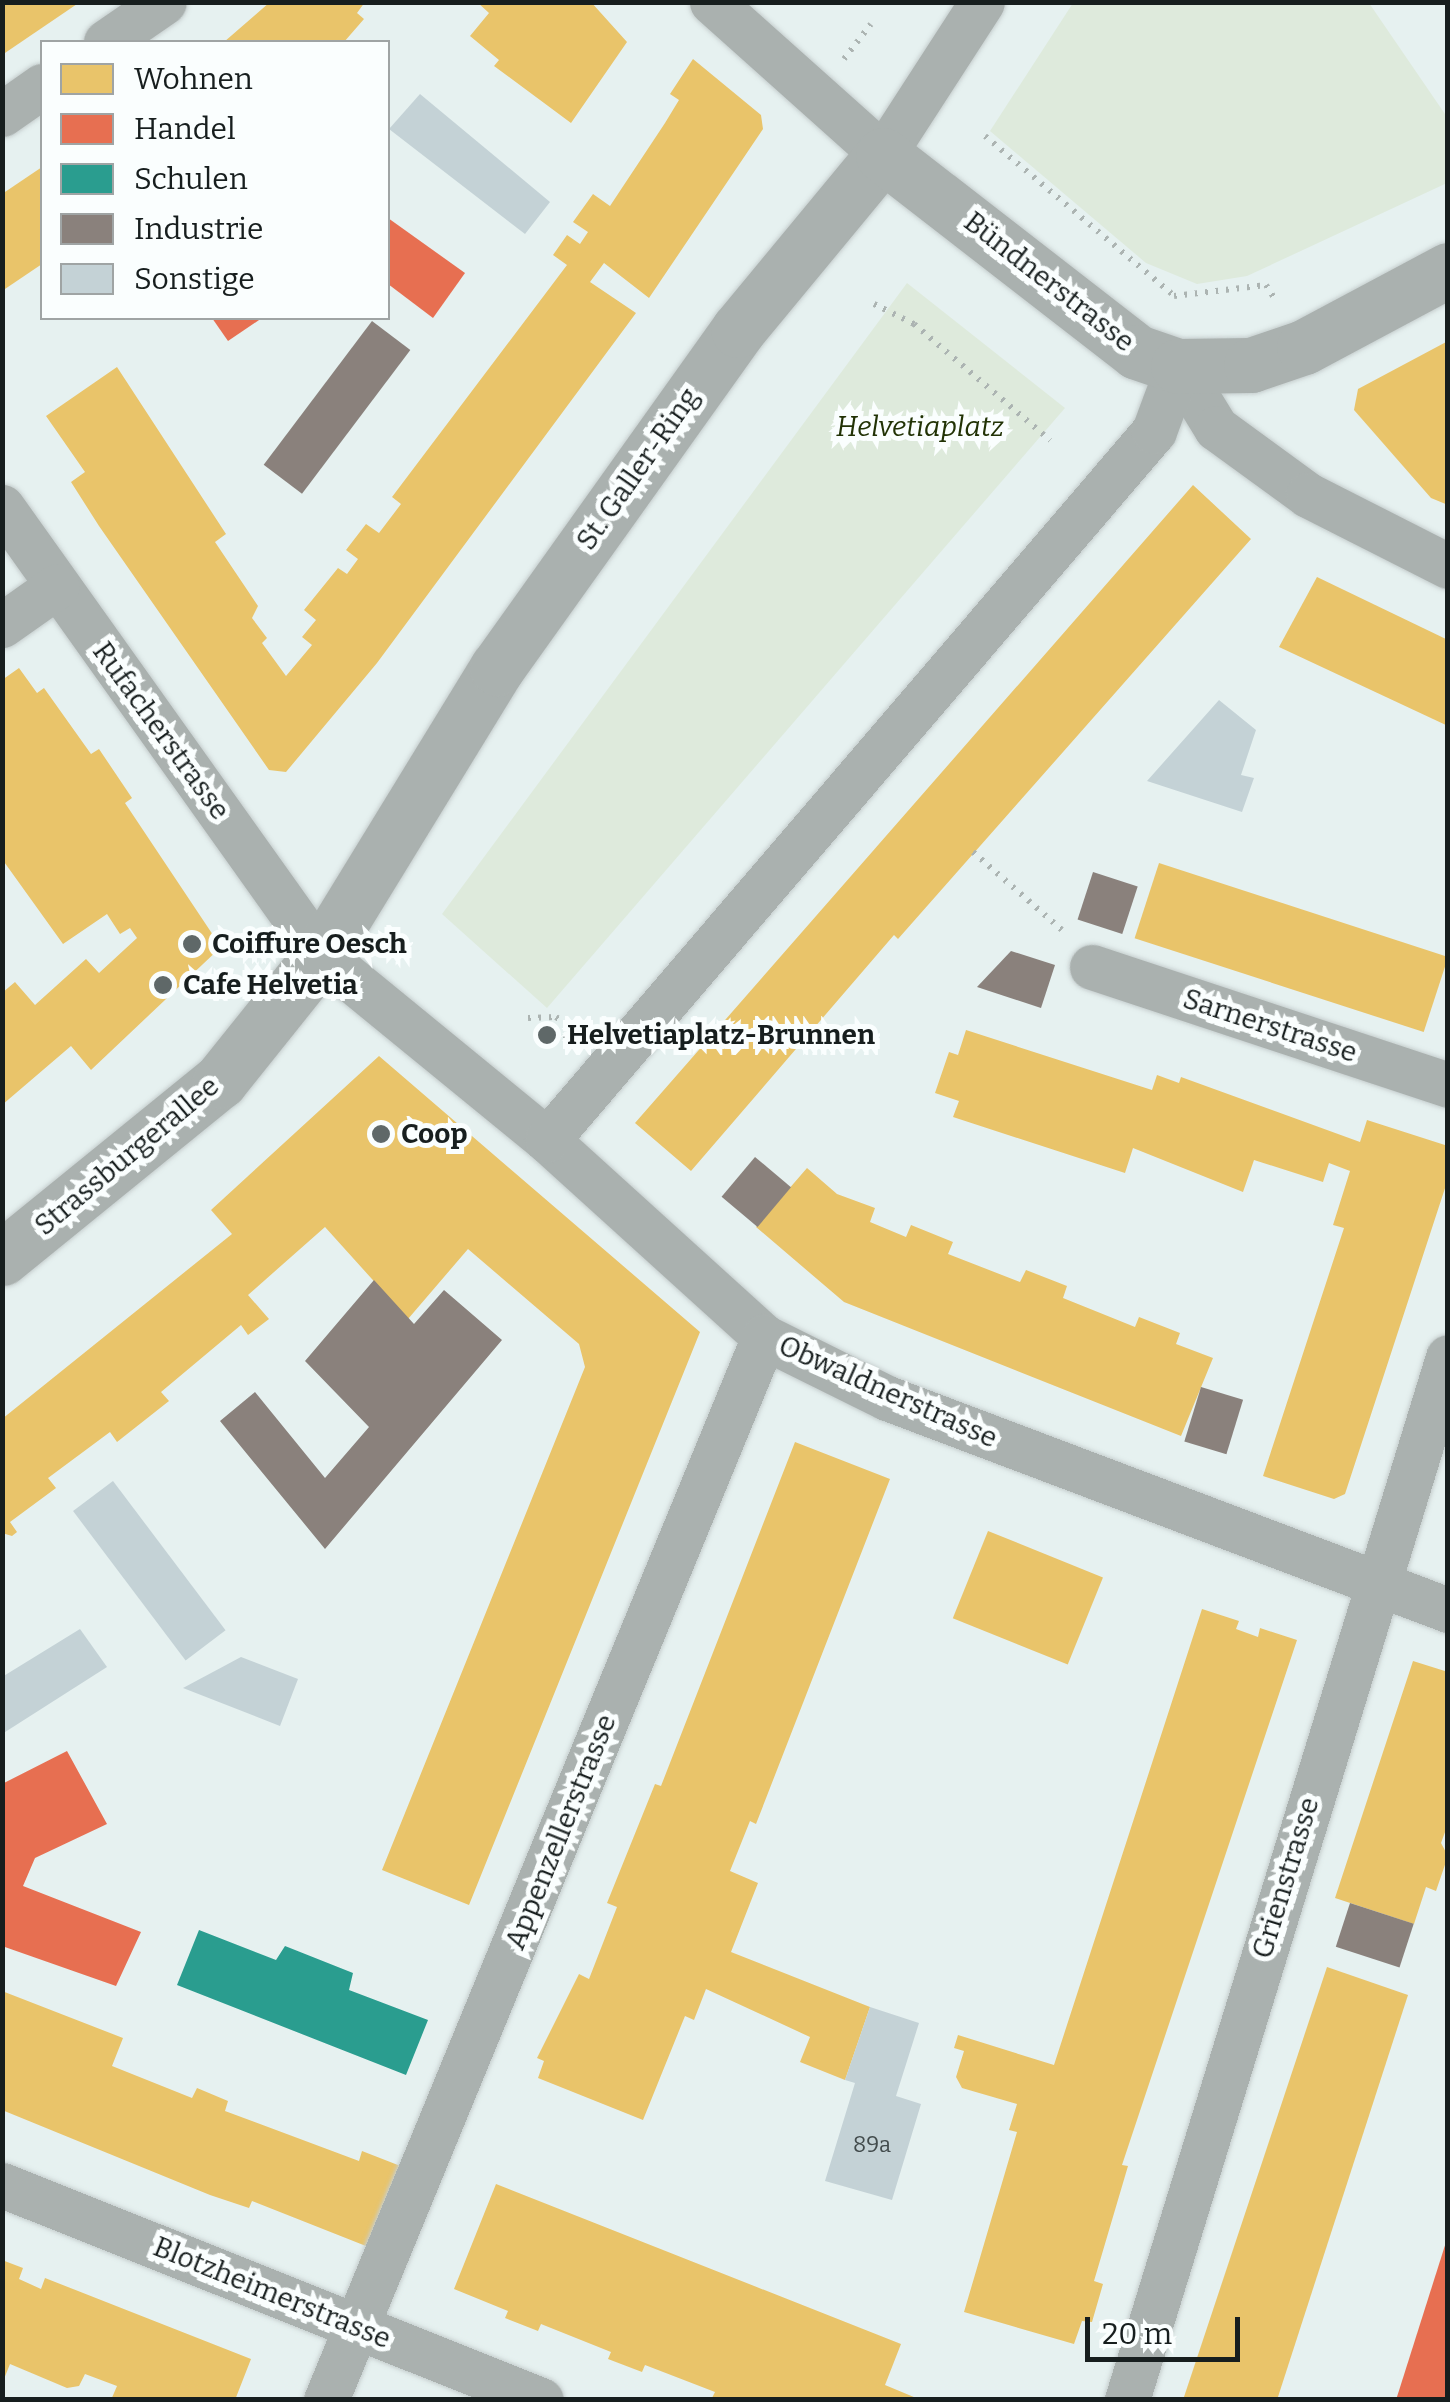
<!DOCTYPE html>
<html>
<head>
<meta charset="utf-8">
<style>
  body { margin:0 }
  #map { position:relative; width:1450px; height:2402px; overflow:hidden; background:#e6f1f0; font-family:Bitter,serif }
  div>[style] { position:absolute }
  .green>* { inset:0; background:#deeadc }
  .homes>* { inset:0; background:#e9c46a; transform-origin:0 0 }
  .shops>* { inset:0; background:#e76f51 }
  .schools>* { inset:0; background:#2a9d8f }
  .industry>* { inset:0; background:#8a817c; transform-origin:0 0 }
  .building>* { inset:0; background:#c4d2d6; transform-origin:0 0 }
  .path>* { height:6px; margin-top:-3px; transform-origin:0; background:repeating-linear-gradient(90deg,#acb4b2 0 2.5px,transparent 0 10.5px) }
  .roads { filter:drop-shadow(0 0 2px #c6cece) drop-shadow(0 0 2px #c6cece) }
  .minor>* { height:45px; margin:-22.5px; padding:0 22.5px; transform-origin:22.5px; border-radius:22.5px; background:#aab1af }
  .tertiary>* { height:55px; margin:-27.5px; padding:0 27.5px; transform-origin:27.5px; border-radius:27.5px; background:#aab1af }
  .dots>* { width:28px; height:28px; translate:-50% -50%; box-sizing:border-box; border:5px solid #fafefe; border-radius:50% }
  span { translate:-50% -50%; white-space:nowrap; text-align:center; line-height:1.15; -webkit-text-stroke:10px #fafefe; paint-order:stroke }
  .number-label { font-size:22px; color:#424b4c }
  .number-label span { -webkit-text-stroke-width:0 }
  .street-label { font-size:28px; color:#171e1e }
  .park-label { font-size:28px; color:#213205; font-style:italic }
  .poi-label { font-size:28px; color:#171e1e; font-weight:700 }
  .left { translate:0 -50%; text-align:left }
  .frame { position:absolute; inset:0; border:5px solid #171e1e; pointer-events:none }
  .legend { position:absolute; left:40px; top:40px; width:350px; height:280px; box-sizing:border-box; background:#fafefe; border:2px solid #9fa4a4; margin:0; padding:12px 18px; list-style:none; font-size:30px; color:#171e1e }
  .legend li { display:flex; align-items:center; gap:20px; height:50px }
  .legend b { width:50px; border:2px solid #9fa4a4 }
  .scale { position:absolute; left:1085px; top:2317px; width:155px; height:45px; box-sizing:border-box; border:5px solid #171e1e; border-top:0; padding-left:12px; font-size:30px; line-height:35px; white-space:nowrap; color:#171e1e; -webkit-text-stroke:8px #fafefe; paint-order:stroke }
</style>
</head>
<body>
<div id="map">
  <div class="green">
    <i style="clip-path:polygon(1073px 3px,1369px 3px,1447px 117px,1447px 183px,1247px 276px,1197px 284px,1146px 263px,990px 131px)"></i>
    <i style="clip-path:polygon(907px 283px,1065px 408px,547px 1008px,442px 914px)"></i>
  </div>
  <div class="homes">
    <i style="clip-path:polygon(2px 2px,80px 2px,2px 55px)"></i>
    <i style="clip-path:polygon(270px 2px,365px 2px,357px 13px,364px 19px,344px 42px,224px 42px)"></i>
    <i style="clip-path:polygon(477px 2px,591px 2px,627px 42px,571px 123px,494px 66px,499px 60px,470px 36px,489px 13px)"></i>
    <i style="clip-path:polygon(693px 59px,761px 115px,763px 129px,649px 298px,604px 263px,590px 282px,636px 313px,377px 663px,286px 772px,269px 770px,99px 526px,71px 482px,85px 472px,46px 416px,117px 367px,226px 534px,215px 542px,258px 606px,252px 618px,267px 638px,262px 643px,286px 676px,312px 645px,302px 637px,316px 620px,304px 610px,338px 568px,347px 574px,358px 559px,346px 550px,366px 524px,379px 533px,401px 504px,392px 497px,567px 265px,553px 255px,567px 235px,580px 244px,588px 232px,573px 222px,593px 194px,610px 206px,665px 123px,679px 100px,670px 94px)"></i>
    <i style="clip-path:polygon(42px 167px,42px 264px,2px 291px,2px 194px)"></i>
    <i style="clip-path:polygon(1448px 341px,1448px 505px,1431px 498px,1354px 410px,1358px 389px)"></i>
    <i style="clip-path:polygon(1193px 485px,1251px 539px,898px 939px,894px 935px,691px 1171px,635px 1123px)"></i>
    <i style="clip-path:polygon(1317px 577px,1448px 640px,1448px 726px,1279px 647px)"></i>
    <i style="clip-path:polygon(19px 668px,37px 693px,44px 688px,91px 754px,99px 749px,132px 798px,125px 803px,221px 947px,91px 1070px,71px 1046px,2px 1105px,2px 993px,15px 982px,35px 1005px,86px 959px,99px 973px,137px 938px,130px 928px,120px 934px,107px 914px,63px 944px,2px 859px,2px 680px)"></i>
    <i style="left:1159px;top:863px;width:304px;height:79px;rotate:18deg"></i>
    <i style="clip-path:polygon(966px 1030px,1152px 1090px,1157px 1075px,1179px 1083px,1181px 1077px,1360px 1142px,1367px 1120px,1448px 1146px,1448px 1179px,1345px 1494px,1334px 1499px,1263px 1476px,1344px 1228px,1333px 1225px,1350px 1171px,1329px 1163px,1323px 1182px,1254px 1160px,1243px 1192px,1133px 1148px,1125px 1173px,953px 1117px,959px 1101px,935px 1093px,949px 1052px,958px 1055px)"></i>
    <i style="clip-path:polygon(379px 1056px,700px 1332px,469px 1905px,382px 1870px,585px 1367px,579px 1344px,468px 1249px,408px 1319px,325px 1227px,248px 1295px,269px 1319px,248px 1335px,241px 1325px,161px 1392px,169px 1401px,117px 1442px,110px 1432px,48px 1478px,56px 1488px,10px 1522px,17px 1532px,12px 1536px,2px 1533px,2px 1419px,232px 1234px,211px 1210px)"></i>
    <i style="clip-path:polygon(807px 1168px,837px 1194px,875px 1208px,870px 1222px,906px 1237px,911px 1225px,953px 1242px,948px 1254px,1020px 1282px,1026px 1270px,1067px 1286px,1063px 1298px,1135px 1327px,1139px 1317px,1180px 1333px,1176px 1344px,1213px 1358px,1181px 1436px,844px 1302px,756px 1227px)"></i>
    <i style="clip-path:polygon(795px 1442px,890px 1479px,756px 1824px,750px 1821px,730px 1871px,758px 1883px,731px 1952px,870px 2007px,845px 2080px,800px 2062px,810px 2037px,706px 1989px,694px 2020px,685px 2016px,643px 2120px,538px 2078px,544px 2061px,537px 2058px,579px 1974px,589px 1979px,617px 1907px,607px 1903px,655px 1784px,661px 1786px)"></i>
    <i style="left:988px;top:1531px;width:124px;height:94px;rotate:22deg"></i>
    <i style="clip-path:polygon(1202px 1609px,1239px 1621px,1236px 1629px,1258px 1637px,1260px 1628px,1297px 1640px,1122px 2165px,1128px 2166px,1094px 2281px,1103px 2284px,1092px 2322px,1082px 2321px,1074px 2344px,964px 2312px,1017px 2132px,1009px 2130px,1017px 2104px,962px 2088px,956px 2077px,964px 2051px,954px 2048px,958px 2035px,1054px 2065px)"></i>
    <i style="clip-path:polygon(1413px 1661px,1448px 1672px,1448px 1824px,1441px 1843px,1448px 1856px,1436px 1891px,1426px 1887px,1414px 1924px,1335px 1898px)"></i>
    <i style="clip-path:polygon(1327px 1967px,1408px 1995px,1288px 2366px,1277px 2400px,1183px 2400px)"></i>
    <i style="clip-path:polygon(2px 1991px,123px 2038px,112px 2066px,192px 2098px,197px 2088px,228px 2101px,225px 2111px,359px 2161px,362px 2151px,403px 2167px,371px 2248px,252px 2201px,249px 2208px,210px 2195px,2px 2110px)"></i>
    <i style="clip-path:polygon(496px 2184px,901px 2344px,885px 2385px,921px 2400px,711px 2400px,715px 2392px,645px 2365px,642px 2372px,608px 2359px,611px 2352px,541px 2324px,538px 2331px,505px 2318px,508px 2311px,454px 2289px)"></i>
    <i style="clip-path:polygon(2px 2260px,23px 2268px,19px 2279px,41px 2289px,45px 2278px,251px 2359px,235px 2400px,111px 2400px,117px 2386px,85px 2374px,79px 2386px,67px 2388px,10px 2364px,2px 2384px)"></i>
  </div>
  <div class="shops">
    <i style="clip-path:polygon(388px 218px,465px 273px,433px 318px,388px 284px)"></i>
    <i style="clip-path:polygon(212px 318px,262px 318px,228px 341px)"></i>
    <i style="clip-path:polygon(67px 1751px,107px 1824px,35px 1858px,23px 1886px,141px 1932px,116px 1986px,2px 1946px,2px 1784px)"></i>
    <i style="clip-path:polygon(1447px 2239px,1448px 2400px,1396px 2400px)"></i>
  </div>
  <div class="schools">
    <i style="clip-path:polygon(199px 1930px,276px 1960px,285px 1946px,353px 1973px,349px 1990px,428px 2020px,406px 2075px,177px 1985px)"></i>
  </div>
  <div class="industry">
    <i style="left:372px;top:321px;width:48px;height:180px;rotate:37deg"></i>
    <i style="left:1093px;top:872px;width:47px;height:50px;rotate:18deg"></i>
    <i style="clip-path:polygon(1011px 951px,1055px 965px,1041px 1008px,977px 987px)"></i>
    <i style="left:755px;top:1157px;width:47px;height:52px;rotate:40deg"></i>
    <i style="clip-path:polygon(374px 1280px,414px 1324px,444px 1290px,502px 1340px,325px 1549px,220px 1421px,255px 1392px,325px 1478px,369px 1427px,305px 1361px)"></i>
    <i style="left:1201px;top:1387px;width:44px;height:57px;rotate:17deg"></i>
    <i style="left:1350px;top:1903px;width:67px;height:46px;rotate:18deg"></i>
  </div>
  <div class="building">
    <i style="clip-path:polygon(420px 94px,550px 202px,525px 234px,389px 129px)"></i>
    <i style="clip-path:polygon(1219px 700px,1256px 730px,1241px 775px,1254px 778px,1242px 812px,1147px 781px)"></i>
    <i style="left:113px;top:1481px;width:187px;height:50px;rotate:53deg"></i>
    <i style="clip-path:polygon(80px 1629px,107px 1667px,2px 1734px,2px 1677px)"></i>
    <i style="clip-path:polygon(241px 1657px,298px 1679px,280px 1726px,183px 1688px)"></i>
    <i style="clip-path:polygon(870px 2007px,919px 2023px,896px 2096px,921px 2104px,892px 2200px,825px 2181px,855px 2083px,845px 2080px)"></i>
  </div>
  <div class="path">
    <i style="left:844px;top:59px;width:44px;rotate:-52.4deg"></i>
    <i style="left:985px;top:136px;width:248px;rotate:40.2deg"></i>
    <i style="left:1174px;top:296px;width:93px;rotate:-6.8deg"></i>
    <i style="left:1266px;top:285px;width:19px;rotate:58deg"></i>
    <i style="left:874px;top:304px;width:45px;rotate:26.6deg"></i>
    <i style="left:914px;top:324px;width:179px;rotate:40.5deg"></i>
    <i style="left:973px;top:852px;width:118px;rotate:41.2deg"></i>
    <i style="left:528px;top:1018px;width:28px;rotate:-2deg"></i>
    <i style="left:556px;top:1017px;width:14px;rotate:36deg"></i>
    <i style="left:567px;top:1025px;width:19px;rotate:99deg"></i>
  </div>
  <div class="roads">
    <div class="minor">
      <i style="left:712px;top:2px;width:229px;rotate:41.8deg"></i>
      <i style="left:883px;top:155px;width:182px;rotate:-57.1deg"></i>
      <i style="left:106px;top:42px;width:70px;rotate:-34.6deg"></i>
      <i style="left:2px;top:114px;width:49px;rotate:-35deg"></i>
      <i style="left:1178px;top:366px;width:73px;rotate:58.5deg"></i>
      <i style="left:1216px;top:428px;width:114px;rotate:36.1deg"></i>
      <i style="left:1308px;top:495px;width:157px;rotate:26.9deg"></i>
      <i style="left:2px;top:507px;width:550px;rotate:54.55deg"></i>
      <i style="left:321px;top:955px;width:292px;rotate:39.3deg"></i>
      <i style="left:547px;top:1140px;width:293px;rotate:42.2deg"></i>
      <i style="left:764px;top:1337px;width:137px;rotate:26.4deg"></i>
      <i style="left:887px;top:1398px;width:600px;rotate:20.7deg"></i>
      <i style="left:2px;top:625px;width:67px;rotate:-35.3deg"></i>
      <i style="left:1092px;top:967px;width:375px;rotate:18.3deg"></i>
      <i style="left:547px;top:1140px;width:933px;rotate:-49.43deg"></i>
      <i style="left:1154px;top:431px;width:69px;rotate:-69.7deg"></i>
      <i style="left:2px;top:2185px;width:580px;rotate:21.75deg"></i>
      <i style="left:326px;top:2400px;width:1150px;rotate:-67.61deg"></i>
      <i style="left:1127px;top:2400px;width:1091px;rotate:-72.89deg"></i>
    </div>
    <div class="tertiary">
      <i style="left:2px;top:1258px;width:281px;rotate:-39.1deg"></i>
      <i style="left:220px;top:1081px;width:161px;rotate:-51.3deg"></i>
      <i style="left:321px;top:955px;width:337px;rotate:-58.5deg"></i>
      <i style="left:497px;top:668px;width:415px;rotate:-54.5deg"></i>
      <i style="left:738px;top:330px;width:227px;rotate:-50.4deg"></i>
      <i style="left:883px;top:155px;width:321px;rotate:37.8deg"></i>
      <i style="left:1137px;top:352px;width:43px;rotate:18.9deg"></i>
      <i style="left:1178px;top:366px;width:73px;rotate:-0.8deg"></i>
      <i style="left:1251px;top:365px;width:56px;rotate:-18.8deg"></i>
      <i style="left:1304px;top:347px;width:163px;rotate:-28.1deg"></i>
    </div>
  </div>
  <div class="dots">
    <i style="left:192px;top:944px;background:#5f6868"></i>
    <i style="left:163px;top:985px;background:#5f6868"></i>
    <i style="left:547px;top:1035px;background:#5f6868"></i>
    <i style="left:381px;top:1134px;background:#5f6868"></i>
  </div>
  <div class="number-label">
    <span style="left:872px;top:2145px">89a</span>
  </div>
  <div class="street-label">
    <span style="left:1049px;top:282px;rotate:38deg">Bündnerstrasse</span>
    <span style="left:638px;top:469px;rotate:-55deg">St. Galler-Ring</span>
    <span style="left:161px;top:731px;rotate:54deg">Rufacherstrasse</span>
    <span style="left:1270px;top:1026px;rotate:18deg">Sarnerstrasse</span>
    <span style="left:127px;top:1156px;rotate:-40deg">Strassburgerallee</span>
    <span style="left:888px;top:1392px;rotate:24deg">Obwaldnerstrasse</span>
    <span style="left:561px;top:1832px;rotate:-68deg">Appenzellerstrasse</span>
    <span style="left:1286px;top:1878px;rotate:-73deg">Grienstrasse</span>
    <span style="left:272px;top:2293px;rotate:22deg">Blotzheimerstrasse</span>
  </div>
  <div class="park-label">
    <span style="left:920px;top:427px">Helvetiaplatz</span>
  </div>
  <div class="poi-label">
    <span class="left" style="left:212px;top:944px">Coiffure Oesch</span>
    <span class="left" style="left:183px;top:985px">Cafe Helvetia</span>
    <span class="left" style="left:567px;top:1035px">Helvetiaplatz-Brunnen</span>
    <span class="left" style="left:401px;top:1134px">Coop</span>
  </div>
  <div class="frame"></div>
  <ul class="legend">
  <li><b style="height:28px;background:#e9c46a"></b>Wohnen</li>
  <li><b style="height:28px;background:#e76f51"></b>Handel</li>
  <li><b style="height:28px;background:#2a9d8f"></b>Schulen</li>
  <li><b style="height:28px;background:#8a817c"></b>Industrie</li>
  <li><b style="height:28px;background:#c4d2d6"></b>Sonstige</li>
  </ul>
  <div class="scale">20 m</div>
</div>
</body>
</html>
